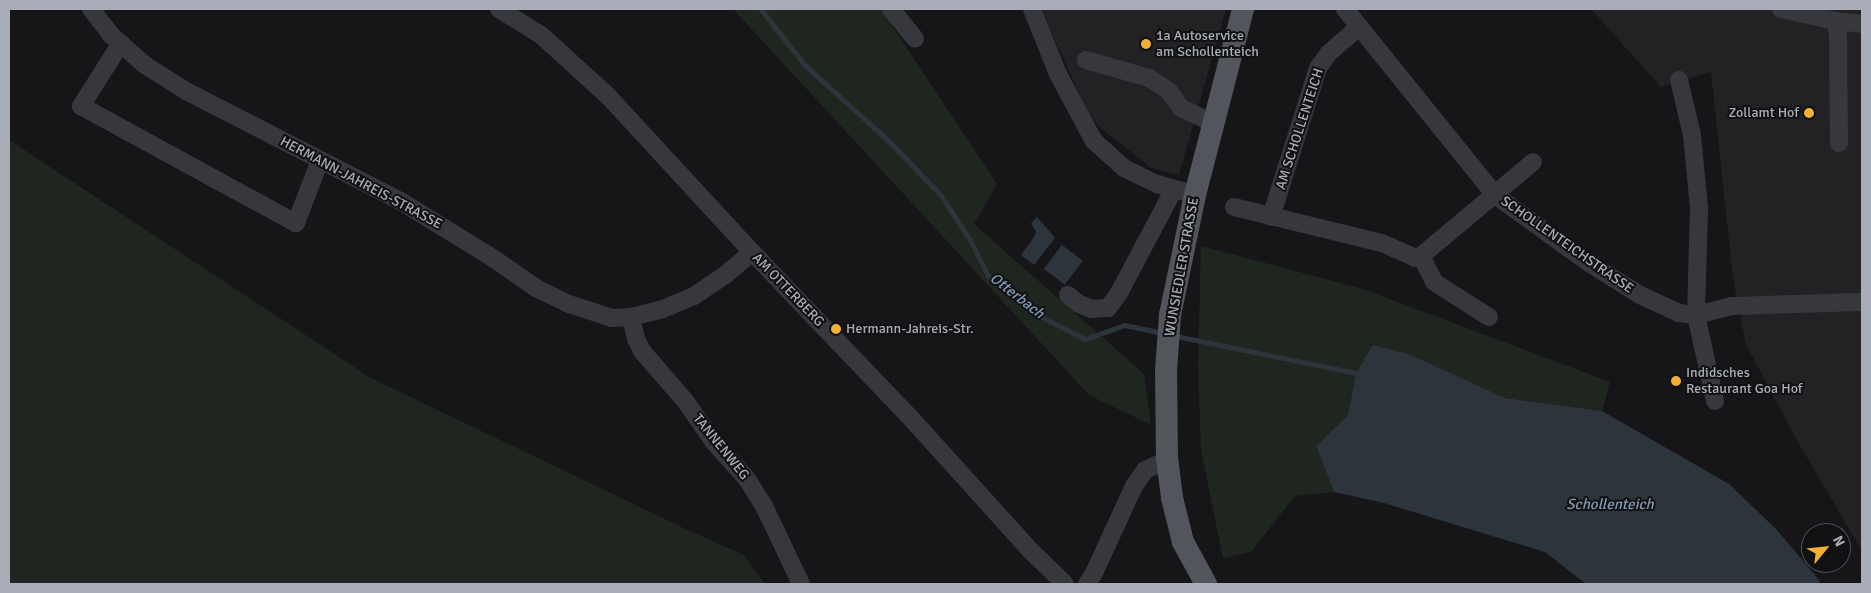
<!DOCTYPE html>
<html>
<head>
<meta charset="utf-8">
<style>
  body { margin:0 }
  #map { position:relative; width:1871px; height:593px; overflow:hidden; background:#161618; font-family:Signika,sans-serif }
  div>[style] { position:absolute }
  .built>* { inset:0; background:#222225 }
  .green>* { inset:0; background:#1e261f }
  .water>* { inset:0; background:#2c353c; transform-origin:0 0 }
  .stream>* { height:4.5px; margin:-2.25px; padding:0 2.25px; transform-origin:2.25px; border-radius:2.25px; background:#2c353c }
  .minor>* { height:18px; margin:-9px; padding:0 9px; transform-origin:9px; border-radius:9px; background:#37383d }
  .major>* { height:22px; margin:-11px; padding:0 11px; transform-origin:11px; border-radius:11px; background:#53555c }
  .dots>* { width:14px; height:14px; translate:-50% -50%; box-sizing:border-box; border:2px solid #111113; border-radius:50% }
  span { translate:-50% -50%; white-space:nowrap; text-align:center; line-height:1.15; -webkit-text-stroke:4px #111113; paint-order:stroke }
  .poi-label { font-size:14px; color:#a8adb8 }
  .left { translate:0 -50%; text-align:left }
  .right { translate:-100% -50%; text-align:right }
  .street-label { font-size:14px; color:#a8adb8 }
  .water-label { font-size:15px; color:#7f9bb3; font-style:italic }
  .frame { position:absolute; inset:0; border:10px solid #a8adb8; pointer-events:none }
  .north { position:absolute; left:1801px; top:523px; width:50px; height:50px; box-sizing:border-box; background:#111113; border:1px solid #4d4f55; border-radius:50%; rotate:62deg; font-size:14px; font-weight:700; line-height:20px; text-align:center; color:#a8adb8 }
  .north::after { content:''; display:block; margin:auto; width:18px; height:22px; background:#f2b134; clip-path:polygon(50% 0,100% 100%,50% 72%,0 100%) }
</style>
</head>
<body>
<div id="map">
  <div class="built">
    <i style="clip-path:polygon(1043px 9px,1226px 9px,1179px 175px,1151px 168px,1097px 125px,1083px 102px,1048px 25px)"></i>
    <i style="clip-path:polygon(1591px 9px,1862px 9px,1862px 551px,1802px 449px,1746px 345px,1733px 279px,1711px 72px,1661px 87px)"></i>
  </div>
  <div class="green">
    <i style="clip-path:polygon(733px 9px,881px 9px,997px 184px,974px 224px,1144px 374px,1151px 425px,1089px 395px)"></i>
    <i style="clip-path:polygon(9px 140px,371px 378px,692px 532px,744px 555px,765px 584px,9px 584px)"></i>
    <i style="clip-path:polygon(1201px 246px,1363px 289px,1610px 382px,1602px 411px,1505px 398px,1409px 354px,1356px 373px,1348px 415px,1316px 446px,1334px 492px,1295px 496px,1251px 552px,1223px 558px,1201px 450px,1198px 366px)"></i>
  </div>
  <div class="water">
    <i style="clip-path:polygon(1037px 217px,1055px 238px,1034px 265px,1021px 255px,1034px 237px,1036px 232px,1031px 223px)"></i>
    <i style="left:1062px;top:245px;width:26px;height:30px;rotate:37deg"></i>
    <i style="clip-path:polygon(1373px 345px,1409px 354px,1505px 398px,1602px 411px,1729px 484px,1776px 529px,1820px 581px,1818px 584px,1586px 584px,1545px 552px,1384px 503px,1334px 492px,1316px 446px,1348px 415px,1356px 373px)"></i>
  </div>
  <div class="stream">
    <i style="left:761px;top:9px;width:71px;rotate:51.8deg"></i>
    <i style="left:805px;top:65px;width:113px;rotate:42.1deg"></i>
    <i style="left:889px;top:141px;width:75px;rotate:46.1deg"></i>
    <i style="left:941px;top:195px;width:55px;rotate:56.9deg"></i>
    <i style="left:971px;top:241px;width:42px;rotate:63.4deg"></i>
    <i style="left:990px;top:279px;width:64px;rotate:36.2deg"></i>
    <i style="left:1042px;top:317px;width:48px;rotate:27.1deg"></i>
    <i style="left:1085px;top:339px;width:42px;rotate:-19.3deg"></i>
    <i style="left:1125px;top:325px;width:39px;rotate:12deg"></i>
    <i style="left:1176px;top:336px;width:184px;rotate:11.6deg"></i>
  </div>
  <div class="minor">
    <i style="left:91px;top:9px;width:33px;rotate:52deg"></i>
    <i style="left:111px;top:35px;width:45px;rotate:41.4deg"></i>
    <i style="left:145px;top:65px;width:49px;rotate:32.4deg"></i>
    <i style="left:186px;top:91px;width:243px;rotate:27.2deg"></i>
    <i style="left:402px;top:202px;width:107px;rotate:31.6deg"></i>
    <i style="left:493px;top:258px;width:52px;rotate:34.9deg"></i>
    <i style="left:536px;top:288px;width:37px;rotate:26deg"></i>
    <i style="left:569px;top:304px;width:45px;rotate:18deg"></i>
    <i style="left:612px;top:318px;width:19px;rotate:-3deg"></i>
    <i style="left:631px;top:317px;width:33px;rotate:-14deg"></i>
    <i style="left:663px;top:309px;width:34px;rotate:-23deg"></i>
    <i style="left:694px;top:296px;width:37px;rotate:-34deg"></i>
    <i style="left:725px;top:275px;width:35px;rotate:-40deg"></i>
    <i style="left:499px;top:9px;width:49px;rotate:31.8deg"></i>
    <i style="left:541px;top:35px;width:91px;rotate:42.3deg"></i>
    <i style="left:608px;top:96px;width:212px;rotate:47.3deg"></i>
    <i style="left:752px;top:252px;width:226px;rotate:46.3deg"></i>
    <i style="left:908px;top:415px;width:183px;rotate:47.9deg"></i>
    <i style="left:1031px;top:551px;width:47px;rotate:44.1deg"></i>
    <i style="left:891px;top:9px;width:38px;rotate:51deg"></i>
    <i style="left:1032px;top:9px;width:70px;rotate:68.2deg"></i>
    <i style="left:1058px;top:74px;width:76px;rotate:61.8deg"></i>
    <i style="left:1094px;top:141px;width:40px;rotate:42deg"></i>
    <i style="left:1124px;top:168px;width:37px;rotate:26deg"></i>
    <i style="left:1157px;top:184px;width:40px;rotate:16deg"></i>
    <i style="left:1345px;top:9px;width:239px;rotate:51.1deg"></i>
    <i style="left:1495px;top:195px;width:116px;rotate:35.9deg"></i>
    <i style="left:1589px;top:263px;width:60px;rotate:32.1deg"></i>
    <i style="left:1640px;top:295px;width:43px;rotate:24.8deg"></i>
    <i style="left:1679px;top:313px;width:17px;rotate:7deg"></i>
    <i style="left:1696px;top:315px;width:88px;rotate:77.5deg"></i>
    <i style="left:1781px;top:9px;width:55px;rotate:12.5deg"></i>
    <i style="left:1835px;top:21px;width:27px;rotate:6deg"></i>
    <i style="left:1835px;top:21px;width:12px;rotate:76deg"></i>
    <i style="left:1838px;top:33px;width:110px;rotate:89.5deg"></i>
    <i style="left:121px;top:43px;width:75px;rotate:122.4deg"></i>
    <i style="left:81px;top:106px;width:245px;rotate:28.6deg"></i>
    <i style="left:296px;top:223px;width:67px;rotate:-69.1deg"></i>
    <i style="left:1086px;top:60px;width:66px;rotate:15.9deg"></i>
    <i style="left:1149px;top:78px;width:24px;rotate:33deg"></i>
    <i style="left:1169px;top:91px;width:21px;rotate:55deg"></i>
    <i style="left:1181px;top:108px;width:35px;rotate:25deg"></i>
    <i style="left:1679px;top:80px;width:57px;rotate:76.7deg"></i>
    <i style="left:1692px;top:135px;width:73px;rotate:84.5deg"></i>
    <i style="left:1699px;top:208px;width:107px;rotate:91.6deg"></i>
    <i style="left:1696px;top:315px;width:37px;rotate:-14deg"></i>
    <i style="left:1732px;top:306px;width:130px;rotate:-1.8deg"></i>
    <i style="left:1234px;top:207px;width:152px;rotate:13.7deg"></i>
    <i style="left:1382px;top:243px;width:36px;rotate:24deg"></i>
    <i style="left:1415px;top:258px;width:6px;rotate:-18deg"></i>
    <i style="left:1421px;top:256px;width:146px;rotate:-40deg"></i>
    <i style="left:1271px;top:217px;width:156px;rotate:-72.5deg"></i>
    <i style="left:1318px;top:68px;width:19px;rotate:-54deg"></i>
    <i style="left:1329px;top:53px;width:40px;rotate:-41deg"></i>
    <i style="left:1421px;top:256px;width:29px;rotate:63deg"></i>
    <i style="left:1434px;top:282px;width:65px;rotate:32.5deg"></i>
    <i style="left:1068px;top:295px;width:14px;rotate:39deg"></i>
    <i style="left:1079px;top:304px;width:14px;rotate:21deg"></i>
    <i style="left:1092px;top:309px;width:16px;rotate:-4deg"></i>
    <i style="left:1108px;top:308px;width:19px;rotate:-54deg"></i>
    <i style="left:1119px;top:293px;width:118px;rotate:-62.1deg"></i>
    <i style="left:631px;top:317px;width:23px;rotate:77deg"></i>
    <i style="left:636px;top:339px;width:13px;rotate:63deg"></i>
    <i style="left:642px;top:351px;width:67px;rotate:49.2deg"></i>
    <i style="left:686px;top:402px;width:47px;rotate:55.3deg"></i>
    <i style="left:713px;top:441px;width:51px;rotate:48.2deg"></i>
    <i style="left:747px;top:479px;width:32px;rotate:58deg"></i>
    <i style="left:764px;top:506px;width:86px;rotate:64.6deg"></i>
    <i style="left:1087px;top:584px;width:13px;rotate:-58deg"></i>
    <i style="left:1094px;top:573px;width:96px;rotate:-65.3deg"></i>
    <i style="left:1134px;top:486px;width:19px;rotate:-55deg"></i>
    <i style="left:1145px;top:470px;width:24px;rotate:-24deg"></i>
  </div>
  <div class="major">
    <i style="left:1206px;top:584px;width:48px;rotate:-118.7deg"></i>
    <i style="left:1183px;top:542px;width:45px;rotate:-104deg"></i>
    <i style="left:1172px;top:498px;width:38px;rotate:-97deg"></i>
    <i style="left:1167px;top:460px;width:89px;rotate:-90.6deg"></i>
    <i style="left:1166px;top:371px;width:56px;rotate:-85.9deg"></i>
    <i style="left:1170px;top:315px;width:123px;rotate:-78.2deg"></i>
    <i style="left:1195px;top:195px;width:192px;rotate:-75.5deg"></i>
  </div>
  <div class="dots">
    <i style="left:1146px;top:44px;background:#f2b134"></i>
    <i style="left:1809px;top:113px;background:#f2b134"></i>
    <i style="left:836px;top:329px;background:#f2b134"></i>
    <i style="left:1676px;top:381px;background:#f2b134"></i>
  </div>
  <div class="poi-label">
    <span class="left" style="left:1156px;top:44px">1a Autoservice<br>am Schollenteich</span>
    <span class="right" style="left:1799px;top:113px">Zollamt Hof</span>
    <span class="left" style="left:846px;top:329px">Hermann-Jahreis-Str.</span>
    <span class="left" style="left:1686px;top:381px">Indidsches<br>Restaurant Goa Hof</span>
  </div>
  <div class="street-label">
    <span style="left:1300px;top:129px;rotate:-72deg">AM SCHOLLENTEICH</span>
    <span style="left:361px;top:183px;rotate:28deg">HERMANN-JAHREIS-STRASSE</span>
    <span style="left:1567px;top:245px;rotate:35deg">SCHOLLENTEICHSTRASSE</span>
    <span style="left:1182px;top:267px;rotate:-80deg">WUNSIEDLER STRASSE</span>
    <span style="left:788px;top:290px;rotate:46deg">AM OTTERBERG</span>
    <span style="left:721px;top:447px;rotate:51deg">TANNENWEG</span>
  </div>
  <div class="water-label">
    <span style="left:1017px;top:296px;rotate:38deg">Otterbach</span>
    <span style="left:1610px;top:505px">Schollenteich</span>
  </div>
  <div class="frame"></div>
  <div class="north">N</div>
</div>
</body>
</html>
